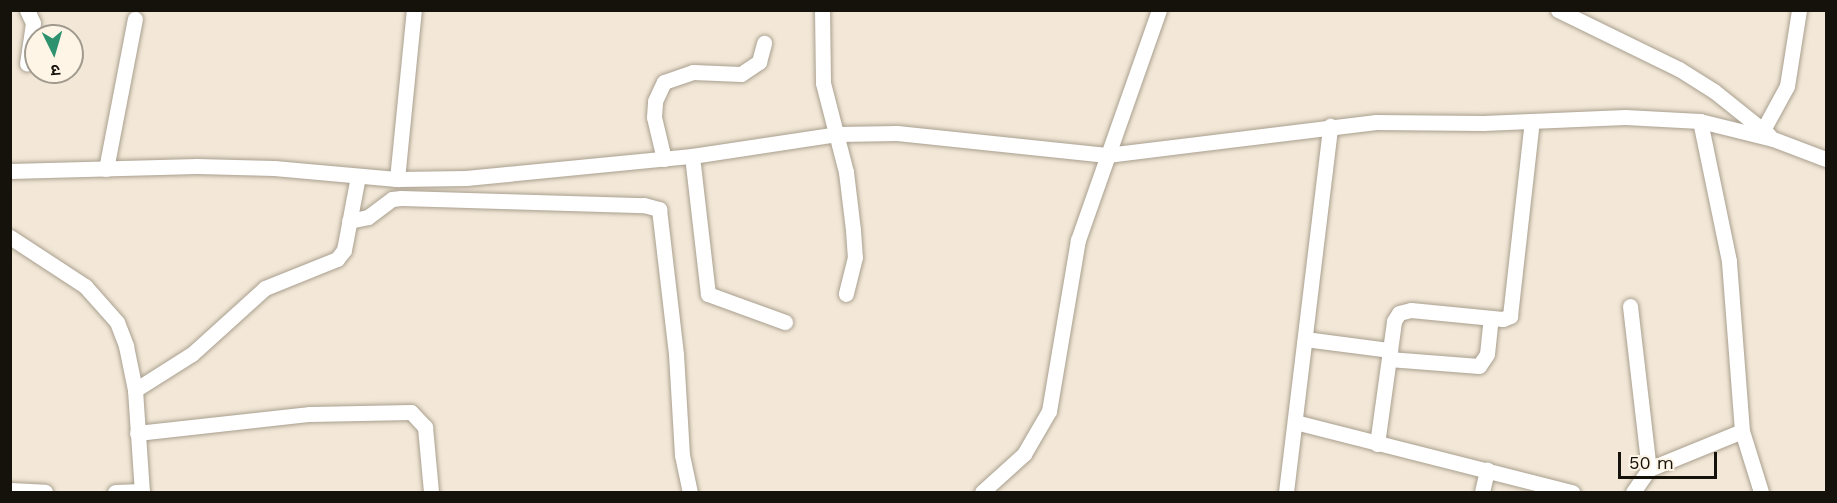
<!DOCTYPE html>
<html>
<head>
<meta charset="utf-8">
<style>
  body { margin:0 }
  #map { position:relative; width:1837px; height:503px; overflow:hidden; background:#f3e8d7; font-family:"Work Sans","Noto Sans Devanagari",sans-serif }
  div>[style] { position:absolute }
  .roads { filter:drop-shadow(0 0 2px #a99f8f) drop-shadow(0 0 2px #a99f8f) }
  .minor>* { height:15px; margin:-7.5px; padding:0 7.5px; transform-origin:7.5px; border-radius:7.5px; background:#fff }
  span { translate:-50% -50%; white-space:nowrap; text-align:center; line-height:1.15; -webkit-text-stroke:4.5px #fef5e7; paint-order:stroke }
  .frame { position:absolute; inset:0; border:12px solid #15120c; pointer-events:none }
  .north { position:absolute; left:24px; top:24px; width:60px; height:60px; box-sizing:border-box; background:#fef5e7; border:2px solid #a19a8f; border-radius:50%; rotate:175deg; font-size:16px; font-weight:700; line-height:24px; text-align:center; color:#15120c }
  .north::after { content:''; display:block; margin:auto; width:21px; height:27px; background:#2e926e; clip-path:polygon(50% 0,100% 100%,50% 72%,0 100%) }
  .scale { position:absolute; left:1618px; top:452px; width:99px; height:27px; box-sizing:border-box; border:3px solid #15120c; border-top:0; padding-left:8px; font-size:18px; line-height:21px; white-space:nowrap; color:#15120c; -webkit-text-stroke:4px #fef5e7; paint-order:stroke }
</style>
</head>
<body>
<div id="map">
  <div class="roads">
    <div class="minor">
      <i style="left:27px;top:10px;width:14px;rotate:65deg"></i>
      <i style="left:33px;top:23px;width:41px;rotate:98.3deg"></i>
      <i style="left:822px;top:10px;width:73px;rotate:89.2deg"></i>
      <i style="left:823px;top:83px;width:92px;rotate:75.5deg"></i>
      <i style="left:846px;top:172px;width:58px;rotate:83.1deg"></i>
      <i style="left:853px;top:230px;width:27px;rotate:86deg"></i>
      <i style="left:855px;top:257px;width:38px;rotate:104deg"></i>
      <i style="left:1558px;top:10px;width:135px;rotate:26deg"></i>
      <i style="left:1679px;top:69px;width:41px;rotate:32.2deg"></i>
      <i style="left:1714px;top:91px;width:70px;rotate:38.7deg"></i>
      <i style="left:1763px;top:130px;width:50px;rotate:-61.4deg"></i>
      <i style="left:1787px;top:86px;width:77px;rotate:-81deg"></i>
      <i style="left:692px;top:156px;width:139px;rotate:83.4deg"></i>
      <i style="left:708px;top:294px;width:82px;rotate:20deg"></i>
      <i style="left:664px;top:159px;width:43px;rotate:-103.4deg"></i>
      <i style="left:654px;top:117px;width:16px;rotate:-86deg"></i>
      <i style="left:655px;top:101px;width:21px;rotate:-65deg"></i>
      <i style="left:664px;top:82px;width:31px;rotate:-19deg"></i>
      <i style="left:693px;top:72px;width:48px;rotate:2.4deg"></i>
      <i style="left:741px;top:74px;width:22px;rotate:-34deg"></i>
      <i style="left:759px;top:62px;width:20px;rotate:-75deg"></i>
      <i style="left:106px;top:169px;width:153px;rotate:-79.1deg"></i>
      <i style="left:10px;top:171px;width:187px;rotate:-1.5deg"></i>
      <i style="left:197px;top:166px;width:77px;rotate:1.5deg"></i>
      <i style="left:274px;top:168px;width:123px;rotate:5.1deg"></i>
      <i style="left:397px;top:179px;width:69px;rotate:-0.8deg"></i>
      <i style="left:466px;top:178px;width:227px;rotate:-5.6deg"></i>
      <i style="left:692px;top:156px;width:148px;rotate:-8.6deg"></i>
      <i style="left:838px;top:134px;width:59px;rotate:-1deg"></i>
      <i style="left:897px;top:133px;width:211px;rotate:6deg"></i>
      <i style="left:1107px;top:155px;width:271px;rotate:-7deg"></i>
      <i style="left:1376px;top:122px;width:107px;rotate:0.5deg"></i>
      <i style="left:1483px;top:123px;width:142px;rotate:-2.4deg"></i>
      <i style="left:1625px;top:117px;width:75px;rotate:3.1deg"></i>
      <i style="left:1700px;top:121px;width:75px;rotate:13.9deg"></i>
      <i style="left:1773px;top:139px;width:57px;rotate:20.7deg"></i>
      <i style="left:397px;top:179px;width:170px;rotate:-84.3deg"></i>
      <i style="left:349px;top:221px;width:19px;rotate:-12deg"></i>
      <i style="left:368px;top:217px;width:30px;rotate:-37deg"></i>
      <i style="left:392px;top:199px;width:9px;rotate:-6deg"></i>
      <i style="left:401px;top:198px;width:243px;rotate:1.7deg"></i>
      <i style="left:644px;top:205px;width:16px;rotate:15deg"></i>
      <i style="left:659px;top:209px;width:146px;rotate:83.3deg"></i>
      <i style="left:676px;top:354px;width:101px;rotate:86.6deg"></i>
      <i style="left:682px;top:455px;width:38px;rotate:78deg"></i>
      <i style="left:10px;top:237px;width:90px;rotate:33.2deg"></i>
      <i style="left:85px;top:286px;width:48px;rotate:48.4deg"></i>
      <i style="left:117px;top:322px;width:26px;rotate:69deg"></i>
      <i style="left:126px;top:346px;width:45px;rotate:78.4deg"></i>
      <i style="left:135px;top:390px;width:102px;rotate:86.1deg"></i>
      <i style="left:1630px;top:306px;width:164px;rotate:83.4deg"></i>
      <i style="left:1305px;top:339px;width:86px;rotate:7.4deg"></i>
      <i style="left:1389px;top:359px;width:90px;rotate:4.4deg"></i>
      <i style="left:1479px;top:366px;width:14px;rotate:-56deg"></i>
      <i style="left:1487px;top:354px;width:36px;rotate:-84deg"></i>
      <i style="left:135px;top:390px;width:67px;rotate:-32.3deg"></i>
      <i style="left:192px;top:354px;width:98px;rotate:-42.1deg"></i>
      <i style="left:265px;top:288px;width:78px;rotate:-21.9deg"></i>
      <i style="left:337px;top:259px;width:11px;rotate:-52deg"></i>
      <i style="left:344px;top:250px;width:75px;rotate:-79.3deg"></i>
      <i style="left:1295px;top:422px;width:286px;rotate:14.2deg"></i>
      <i style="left:1742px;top:431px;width:64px;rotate:72.7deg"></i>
      <i style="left:137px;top:433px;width:174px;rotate:-6.3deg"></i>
      <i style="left:310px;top:414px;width:101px;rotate:-1.1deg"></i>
      <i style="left:411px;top:412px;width:21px;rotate:47deg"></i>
      <i style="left:425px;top:427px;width:65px;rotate:84.7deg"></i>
      <i style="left:1377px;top:444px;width:124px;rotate:-82.1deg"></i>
      <i style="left:1394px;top:321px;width:9px;rotate:-58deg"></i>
      <i style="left:1399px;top:313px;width:12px;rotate:-14deg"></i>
      <i style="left:1411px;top:310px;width:92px;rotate:5.6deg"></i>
      <i style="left:1503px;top:319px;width:8px;rotate:-23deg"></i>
      <i style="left:1510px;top:316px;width:196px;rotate:-83.6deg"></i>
      <i style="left:10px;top:490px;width:35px;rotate:3deg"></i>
      <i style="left:115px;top:492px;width:27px;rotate:-2deg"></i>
      <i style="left:982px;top:492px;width:57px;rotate:-42.1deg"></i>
      <i style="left:1024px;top:454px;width:50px;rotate:-59.8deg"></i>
      <i style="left:1049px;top:411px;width:173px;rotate:-80.4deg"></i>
      <i style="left:1078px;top:240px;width:244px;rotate:-70.6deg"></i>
      <i style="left:1286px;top:492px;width:369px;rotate:-83.1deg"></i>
      <i style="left:1482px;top:492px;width:23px;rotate:-77deg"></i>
      <i style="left:1633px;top:492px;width:28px;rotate:-55deg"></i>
      <i style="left:1649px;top:469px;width:100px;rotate:-22.2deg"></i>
      <i style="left:1742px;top:431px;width:170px;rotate:-94.4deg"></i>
      <i style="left:1729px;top:261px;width:143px;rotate:-101.7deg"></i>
    </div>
  </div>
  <div class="frame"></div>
  <div class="north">उ</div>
  <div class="scale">50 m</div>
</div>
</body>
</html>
